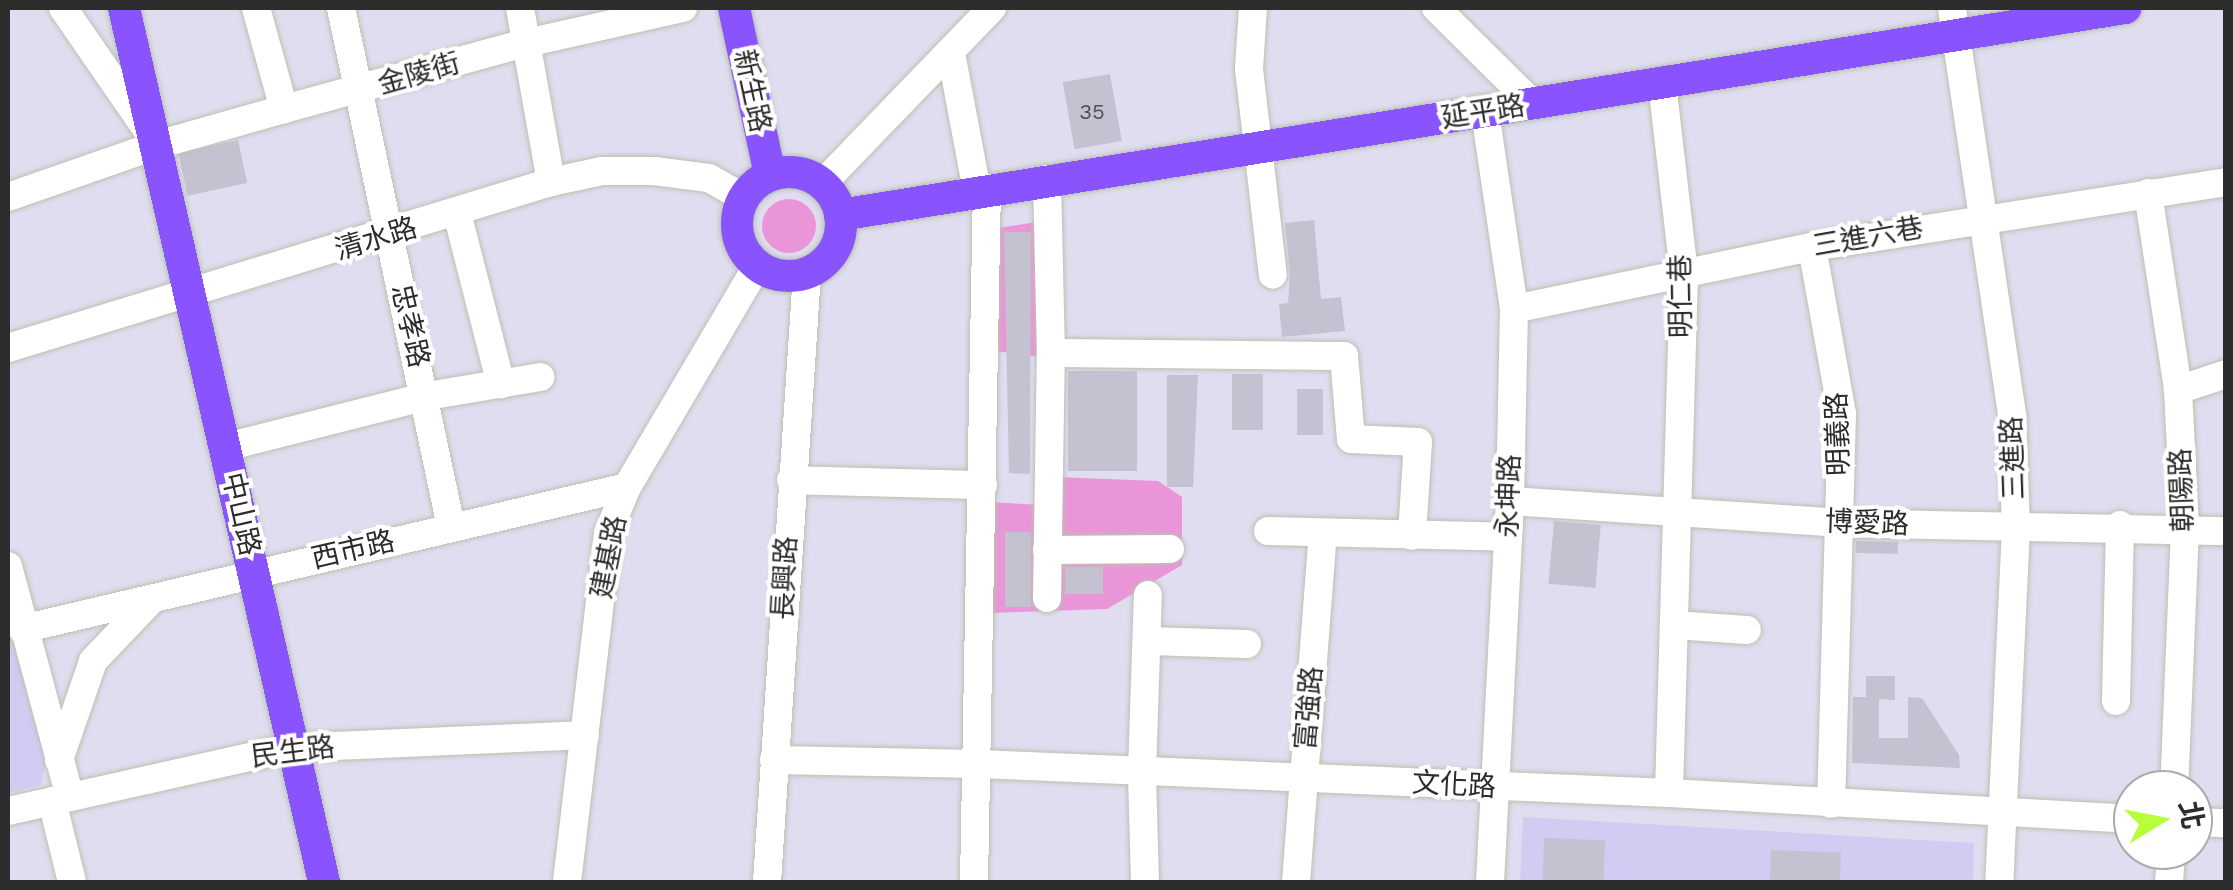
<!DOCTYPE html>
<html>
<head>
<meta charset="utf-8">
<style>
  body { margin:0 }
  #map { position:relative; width:2233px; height:890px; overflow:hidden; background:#dfddef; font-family:"Work Sans","Noto Sans TC",sans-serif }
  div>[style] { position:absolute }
  .education>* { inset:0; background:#d4cbf2 }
  .green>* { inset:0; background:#eb95d9 }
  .round { border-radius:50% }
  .building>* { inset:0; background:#c4c2d1; transform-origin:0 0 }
  .roads { filter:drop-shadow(0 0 2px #bbc1b1) drop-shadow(0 0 2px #bbc1b1) }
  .minor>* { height:28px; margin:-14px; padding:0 14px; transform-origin:14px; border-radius:14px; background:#fff }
  .major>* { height:32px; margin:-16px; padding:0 16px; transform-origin:16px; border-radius:16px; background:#8953fe }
  .major>.ring { margin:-16px; padding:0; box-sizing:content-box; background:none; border:32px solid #8953fe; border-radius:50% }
  span { translate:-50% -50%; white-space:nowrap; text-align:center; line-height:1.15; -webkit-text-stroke:8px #fff; paint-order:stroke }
  .number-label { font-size:22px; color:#525255 }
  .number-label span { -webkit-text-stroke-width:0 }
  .street-label { font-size:28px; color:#2c2c2c }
  .frame { position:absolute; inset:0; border:10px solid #2c2c2c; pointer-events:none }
  .north { position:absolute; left:2113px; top:770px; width:100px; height:100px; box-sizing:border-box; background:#fff; border:2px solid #ababab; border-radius:50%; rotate:80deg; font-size:28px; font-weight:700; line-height:40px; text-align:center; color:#2c2c2c }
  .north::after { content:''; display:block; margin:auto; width:35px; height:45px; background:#b7ff3a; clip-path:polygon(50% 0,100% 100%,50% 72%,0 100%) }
</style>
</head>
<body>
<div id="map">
  <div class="education">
    <i style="clip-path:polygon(8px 624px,46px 760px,41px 785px,8px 793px)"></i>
    <i style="clip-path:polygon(1523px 817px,1974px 843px,1973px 882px,1520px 882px)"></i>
  </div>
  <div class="green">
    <i class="round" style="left:762px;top:199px;width:54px;height:54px"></i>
    <i style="clip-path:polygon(1057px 219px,1056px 477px,1158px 481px,1182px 497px,1182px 565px,1107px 609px,990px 613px,992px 502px,1039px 505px,1042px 357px,995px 351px,998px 228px)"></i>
  </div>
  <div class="building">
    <i style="left:1110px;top:74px;width:68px;height:48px;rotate:80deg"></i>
    <i style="left:238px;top:140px;width:44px;height:61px;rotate:78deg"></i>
    <i style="clip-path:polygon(1314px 220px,1321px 299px,1341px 297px,1345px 331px,1282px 337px,1279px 304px,1288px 303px,1290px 274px,1285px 223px)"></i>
    <i style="clip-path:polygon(1004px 232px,1031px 232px,1030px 474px,1009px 473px)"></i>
    <i style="left:1068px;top:371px;width:69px;height:100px"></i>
    <i style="left:1232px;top:374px;width:31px;height:56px"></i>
    <i style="clip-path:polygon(1167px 375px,1198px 375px,1193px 487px,1167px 487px)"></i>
    <i style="left:1297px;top:389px;width:26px;height:46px"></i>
    <i style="left:1554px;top:521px;width:47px;height:63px;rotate:5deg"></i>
    <i style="left:1005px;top:532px;width:26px;height:75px"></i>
    <i style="left:1856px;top:541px;width:42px;height:12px;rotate:1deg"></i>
    <i style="left:1065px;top:567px;width:38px;height:27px"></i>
    <i style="clip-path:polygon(1866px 676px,1895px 676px,1895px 700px,1879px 699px,1879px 738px,1908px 738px,1908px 697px,1922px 698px,1959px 755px,1960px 768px,1852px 763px,1853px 697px,1866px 697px)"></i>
    <i style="left:1544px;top:838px;width:61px;height:44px;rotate:2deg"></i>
    <i style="left:1771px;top:850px;width:70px;height:32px;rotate:2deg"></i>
  </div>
  <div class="roads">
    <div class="minor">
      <i style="left:63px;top:8px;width:150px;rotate:55.4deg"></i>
      <i style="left:256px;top:8px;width:105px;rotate:74.5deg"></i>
      <i style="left:341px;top:8px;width:531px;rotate:78.03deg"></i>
      <i style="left:520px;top:8px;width:177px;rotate:79.9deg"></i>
      <i style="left:1253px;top:8px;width:61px;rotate:93.8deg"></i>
      <i style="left:1249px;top:69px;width:207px;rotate:83.4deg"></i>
      <i style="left:1436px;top:8px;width:136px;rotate:44.7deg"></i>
      <i style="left:1952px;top:8px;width:410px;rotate:81.6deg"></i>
      <i style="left:2012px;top:414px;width:114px;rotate:88deg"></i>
      <i style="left:2016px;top:528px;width:354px;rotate:92.7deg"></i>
      <i style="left:951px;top:53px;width:139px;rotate:79.3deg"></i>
      <i style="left:1662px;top:83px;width:192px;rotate:83.4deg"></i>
      <i style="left:1684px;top:274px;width:519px;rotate:91.66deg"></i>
      <i style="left:1485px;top:112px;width:199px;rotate:81.6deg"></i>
      <i style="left:1514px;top:309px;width:192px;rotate:91.2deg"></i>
      <i style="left:1510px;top:501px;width:382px;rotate:93deg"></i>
      <i style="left:1047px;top:179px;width:174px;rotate:88.7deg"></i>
      <i style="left:1051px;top:353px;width:293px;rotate:0.6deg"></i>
      <i style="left:1344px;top:356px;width:83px;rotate:85.2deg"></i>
      <i style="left:1351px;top:439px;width:67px;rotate:2.6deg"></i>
      <i style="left:1418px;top:442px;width:94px;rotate:93.7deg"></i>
      <i style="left:822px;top:184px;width:245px;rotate:-46deg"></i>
      <i style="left:2148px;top:193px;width:199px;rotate:81.3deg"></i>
      <i style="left:2178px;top:390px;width:139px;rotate:87.1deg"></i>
      <i style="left:2185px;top:529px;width:261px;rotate:92.4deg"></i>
      <i style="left:8px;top:197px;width:158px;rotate:-19.2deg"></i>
      <i style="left:157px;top:145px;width:132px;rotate:-15.8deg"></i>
      <i style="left:284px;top:109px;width:251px;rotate:-15.3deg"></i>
      <i style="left:526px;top:43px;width:161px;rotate:-12.6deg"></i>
      <i style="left:457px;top:213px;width:177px;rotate:75.6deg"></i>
      <i style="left:1812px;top:247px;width:170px;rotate:79.8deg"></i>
      <i style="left:1842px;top:414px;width:390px;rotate:91.6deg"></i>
      <i style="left:1514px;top:309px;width:304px;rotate:-11.8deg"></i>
      <i style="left:1812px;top:247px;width:419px;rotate:-8.9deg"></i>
      <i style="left:8px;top:348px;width:568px;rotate:-17deg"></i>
      <i style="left:551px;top:182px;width:52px;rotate:-12.2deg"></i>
      <i style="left:602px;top:171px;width:52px"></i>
      <i style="left:654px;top:171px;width:55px;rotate:7.3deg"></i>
      <i style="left:709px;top:178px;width:40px;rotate:29.7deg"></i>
      <i style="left:2178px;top:390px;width:51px;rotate:-18.4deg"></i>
      <i style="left:226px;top:447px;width:207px;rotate:-14.2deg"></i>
      <i style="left:427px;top:396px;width:115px;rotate:-9.5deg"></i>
      <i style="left:791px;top:480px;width:192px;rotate:1.5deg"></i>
      <i style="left:1510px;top:501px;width:330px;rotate:3.8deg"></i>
      <i style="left:1839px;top:523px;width:387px;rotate:1.2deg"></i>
      <i style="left:1268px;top:531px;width:240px;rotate:1.4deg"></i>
      <i style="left:1047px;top:550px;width:123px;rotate:-0.5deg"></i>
      <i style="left:8px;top:566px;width:239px;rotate:75deg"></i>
      <i style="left:1047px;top:598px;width:245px;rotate:-89.1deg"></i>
      <i style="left:1674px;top:625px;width:73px;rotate:3.9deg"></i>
      <i style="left:22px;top:629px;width:621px;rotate:-13.21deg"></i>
      <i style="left:1147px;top:641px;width:100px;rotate:1.7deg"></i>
      <i style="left:2116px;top:701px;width:176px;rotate:-88.7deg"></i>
      <i style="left:59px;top:760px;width:105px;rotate:-71deg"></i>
      <i style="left:93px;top:661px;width:86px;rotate:-46.4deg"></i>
      <i style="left:774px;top:760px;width:205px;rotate:1.1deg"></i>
      <i style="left:979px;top:764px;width:691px;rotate:2.41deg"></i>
      <i style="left:1669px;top:793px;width:465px;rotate:3.2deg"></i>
      <i style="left:52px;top:801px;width:83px;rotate:76.1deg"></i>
      <i style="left:8px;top:811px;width:290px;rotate:-12.6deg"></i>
      <i style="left:291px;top:748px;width:294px;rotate:-2.5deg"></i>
      <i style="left:2193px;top:822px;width:33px;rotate:2deg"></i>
      <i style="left:567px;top:882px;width:351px;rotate:-83.3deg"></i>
      <i style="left:608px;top:533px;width:50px;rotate:-67.6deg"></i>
      <i style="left:627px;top:487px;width:256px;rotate:-59.5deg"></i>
      <i style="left:767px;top:882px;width:609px;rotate:-86.24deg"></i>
      <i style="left:974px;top:882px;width:694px;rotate:-88.93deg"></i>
      <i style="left:1145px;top:882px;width:110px;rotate:-91.6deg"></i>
      <i style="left:1142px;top:772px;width:177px;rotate:-88.1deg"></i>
      <i style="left:1296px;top:882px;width:349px;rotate:-85.6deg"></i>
      <i style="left:2169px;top:882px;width:32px;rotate:-86deg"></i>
    </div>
    <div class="major">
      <i style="left:124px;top:8px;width:897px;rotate:77.11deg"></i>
      <i style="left:734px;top:8px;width:171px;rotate:77.8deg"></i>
      <i class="ring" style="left:737px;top:172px;width:72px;height:72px"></i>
      <i style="left:840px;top:215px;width:1302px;rotate:-9.15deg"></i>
    </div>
  </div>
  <div class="number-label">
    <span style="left:1092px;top:112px">35</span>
  </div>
  <div class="street-label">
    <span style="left:419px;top:74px;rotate:-16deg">金陵街</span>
    <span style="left:752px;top:91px;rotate:78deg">新生路</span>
    <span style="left:1483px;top:112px;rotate:-9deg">延平路</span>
    <span style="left:1868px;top:237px;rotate:-10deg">三進六巷</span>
    <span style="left:376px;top:239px;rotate:-17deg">清水路</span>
    <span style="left:1681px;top:296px;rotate:-91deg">明仁巷</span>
    <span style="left:410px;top:326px;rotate:77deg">忠孝路</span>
    <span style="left:1838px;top:434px;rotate:-92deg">明義路</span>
    <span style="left:2013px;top:458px;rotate:-92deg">三進路</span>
    <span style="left:2182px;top:490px;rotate:-92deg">朝陽路</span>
    <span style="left:1509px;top:496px;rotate:-88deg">永坤路</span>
    <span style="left:241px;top:514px;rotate:77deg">中山路</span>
    <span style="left:1867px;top:523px;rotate:2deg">博愛路</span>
    <span style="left:353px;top:550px;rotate:-13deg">西市路</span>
    <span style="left:609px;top:557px;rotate:-79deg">建基路</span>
    <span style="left:785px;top:578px;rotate:-87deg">長興路</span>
    <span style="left:1309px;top:708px;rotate:-85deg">富強路</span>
    <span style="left:293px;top:752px;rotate:-7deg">民生路</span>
    <span style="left:1454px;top:785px;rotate:3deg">文化路</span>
  </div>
  <div class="frame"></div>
  <div class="north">北</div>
</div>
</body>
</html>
